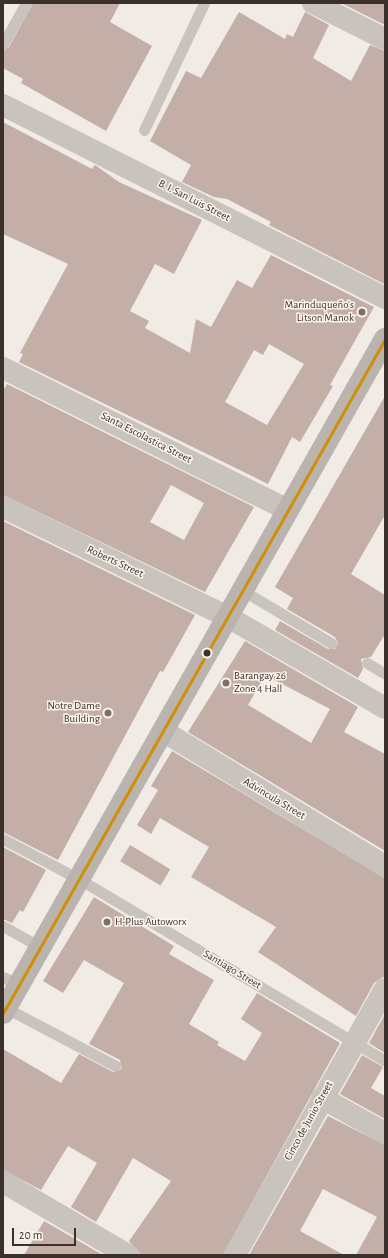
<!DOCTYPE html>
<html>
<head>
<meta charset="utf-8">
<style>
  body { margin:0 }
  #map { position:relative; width:388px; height:1258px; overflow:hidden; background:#f0ebe5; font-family:"Alegreya Sans",sans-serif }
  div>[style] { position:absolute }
  .building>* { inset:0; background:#c3afa7; transform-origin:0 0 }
  .service>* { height:11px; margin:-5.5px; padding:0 5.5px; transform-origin:5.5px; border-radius:5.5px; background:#c9c3be }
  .minor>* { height:22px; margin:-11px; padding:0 11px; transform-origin:11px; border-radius:11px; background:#c9c3be }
  .secondary>* { height:22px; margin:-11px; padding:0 11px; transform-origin:11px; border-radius:11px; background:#bab3ae }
  .bus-1>* { height:3px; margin:-1.5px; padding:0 1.5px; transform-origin:1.5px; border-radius:1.5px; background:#d18e09 }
  .dots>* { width:11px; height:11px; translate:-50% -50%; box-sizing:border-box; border:2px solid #fbf5ee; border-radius:50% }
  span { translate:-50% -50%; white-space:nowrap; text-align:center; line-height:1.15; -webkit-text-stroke:3px #fbf5ee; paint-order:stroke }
  .street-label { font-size:11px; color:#3b302b }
  .poi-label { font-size:11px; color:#3b302b }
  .right { translate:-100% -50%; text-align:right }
  .left { translate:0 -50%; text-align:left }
  .frame { position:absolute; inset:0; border:4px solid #3b302b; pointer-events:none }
  .scale { position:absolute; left:12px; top:1228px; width:64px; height:18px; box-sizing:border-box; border:2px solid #3b302b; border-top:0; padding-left:5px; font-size:12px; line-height:14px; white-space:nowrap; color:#3b302b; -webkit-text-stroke:3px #fbf5ee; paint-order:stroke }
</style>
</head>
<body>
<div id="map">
  <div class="building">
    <i style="clip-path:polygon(33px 3px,120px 3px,110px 22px,152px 46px,106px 131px,21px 83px,23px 79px,3px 68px,3px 51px,9px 47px)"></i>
    <i style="clip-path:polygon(341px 3px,385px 3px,385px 25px)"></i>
    <i style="clip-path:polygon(239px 12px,285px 39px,287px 34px,293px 37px,305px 12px,329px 25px,313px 58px,351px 81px,370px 45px,385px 51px,384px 284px,269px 225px,271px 222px,227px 199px,214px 197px,182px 182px,191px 165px,150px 141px,186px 71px,201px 78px)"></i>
    <i style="clip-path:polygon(evenodd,3px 122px,92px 169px,95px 165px,119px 182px,202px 220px,174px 274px,155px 264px,130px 311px,149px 321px,145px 328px,190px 353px,196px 319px,211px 327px,237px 280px,252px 288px,271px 255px,374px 307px,330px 385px,333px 386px,300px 442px,292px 437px,268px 484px,19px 362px,23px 354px,20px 353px,68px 264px,3px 234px,3px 122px,269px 344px,304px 364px,267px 425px,225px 402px,254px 350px,263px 355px,269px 344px)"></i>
    <i style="clip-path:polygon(evenodd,7px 384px,254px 507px,205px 592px,3px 495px,3px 391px,7px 384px,171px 485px,204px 503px,184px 540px,150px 522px,171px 485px)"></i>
    <i style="clip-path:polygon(385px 396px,385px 515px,351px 574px,385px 595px,385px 634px,371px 657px,361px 659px,363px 669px,358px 678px,275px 630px,280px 621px,328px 649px,335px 649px,338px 643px,335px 637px,287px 609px,293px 598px,275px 587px)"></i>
    <i style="clip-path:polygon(3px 521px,195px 615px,163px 672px,160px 671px,58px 860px,3px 832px)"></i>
    <i style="clip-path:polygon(evenodd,245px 641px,358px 707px,344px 732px,385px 754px,385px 851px,188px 732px,245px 641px,265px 675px,330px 709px,311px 743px,248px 705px,265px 675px)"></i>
    <i style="clip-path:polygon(172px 751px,385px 878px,385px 976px,374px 983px,356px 1016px,258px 952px,276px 927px,191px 877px,209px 847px,160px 818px,151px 834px,137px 825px,158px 790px,151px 786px)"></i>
    <i style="left:130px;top:845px;width:47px;height:19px;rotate:31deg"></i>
    <i style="clip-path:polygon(3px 847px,46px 870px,23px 912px,20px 910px,12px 923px,3px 919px)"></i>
    <i style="clip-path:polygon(94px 897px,174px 946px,169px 954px,214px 980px,189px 1024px,219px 1042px,217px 1045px,245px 1061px,262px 1033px,241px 1019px,257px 993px,340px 1043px,223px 1255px,140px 1254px,129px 1241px,171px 1181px,133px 1158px,96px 1222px,71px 1207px,97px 1163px,68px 1146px,41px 1190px,3px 1170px,3px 1049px,61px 1083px,79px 1054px,113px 1072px,122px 1069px,120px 1060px,89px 1044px,124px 983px,84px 960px,63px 993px,43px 981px)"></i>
    <i style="clip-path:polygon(385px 1014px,385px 1053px,369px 1043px)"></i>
    <i style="clip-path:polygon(362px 1055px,383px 1067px,371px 1088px,385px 1096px,385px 1119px,340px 1094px)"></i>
    <i style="clip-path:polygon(328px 1116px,385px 1145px,385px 1255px,356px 1255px,377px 1217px,323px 1189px,300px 1231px,344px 1255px,249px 1255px)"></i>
    <i style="clip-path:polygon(44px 1221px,103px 1255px,24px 1255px)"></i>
  </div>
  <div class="service">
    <i style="left:3px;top:44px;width:47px;rotate:-60.7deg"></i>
    <i style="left:144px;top:130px;width:140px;rotate:-64.7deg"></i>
    <i style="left:242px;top:590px;width:104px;rotate:30.8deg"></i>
    <i style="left:367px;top:663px;width:21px;rotate:31deg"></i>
    <i style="left:3px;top:839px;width:86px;rotate:27.8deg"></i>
    <i style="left:79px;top:879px;width:356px;rotate:30.7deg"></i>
    <i style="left:3px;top:926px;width:43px;rotate:29.6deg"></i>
    <i style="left:3px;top:977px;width:18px;rotate:27deg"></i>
    <i style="left:6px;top:1008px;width:124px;rotate:27.8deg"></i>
  </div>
  <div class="minor">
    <i style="left:313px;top:3px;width:80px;rotate:26.6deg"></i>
    <i style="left:3px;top:105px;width:428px;rotate:26.8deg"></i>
    <i style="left:3px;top:368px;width:318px;rotate:26.5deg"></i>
    <i style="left:3px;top:507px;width:250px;rotate:26.1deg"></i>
    <i style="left:228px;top:617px;width:181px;rotate:30.1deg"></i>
    <i style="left:163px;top:731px;width:260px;rotate:31.3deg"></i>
    <i style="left:322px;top:1098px;width:72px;rotate:29.1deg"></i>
    <i style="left:3px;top:1182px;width:145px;rotate:30.3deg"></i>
    <i style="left:235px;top:1255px;width:305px;rotate:-60.6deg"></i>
  </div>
  <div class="secondary">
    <i style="left:3px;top:1013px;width:775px;rotate:-60.46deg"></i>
  </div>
  <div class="bus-1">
    <i style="left:3px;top:1013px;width:775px;rotate:-60.46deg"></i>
  </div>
  <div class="dots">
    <i style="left:362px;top:312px;background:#7a716c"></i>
    <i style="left:207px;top:653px;background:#3b302b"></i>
    <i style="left:226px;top:683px;background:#7a716c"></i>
    <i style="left:108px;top:713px;background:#7a716c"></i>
    <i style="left:107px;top:922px;background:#7a716c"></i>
  </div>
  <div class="street-label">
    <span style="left:194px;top:201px;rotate:27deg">B. I. San Luis Street</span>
    <span style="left:146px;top:438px;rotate:27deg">Santa Escolastica Street</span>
    <span style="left:115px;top:562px;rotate:25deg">Roberts Street</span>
    <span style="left:274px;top:799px;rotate:31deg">Advincula Street</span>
    <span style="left:232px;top:970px;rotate:31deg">Santiago Street</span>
    <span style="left:309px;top:1121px;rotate:-61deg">Cinco de Junio Street</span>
  </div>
  <div class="poi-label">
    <span class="right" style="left:354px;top:312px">Marinduqueño's<br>Litson Manok</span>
    <span class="left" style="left:234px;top:683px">Barangay 26<br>Zone 4 Hall</span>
    <span class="right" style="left:100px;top:713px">Notre Dame<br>Building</span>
    <span class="left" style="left:115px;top:922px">H-Plus Autoworx</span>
  </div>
  <div class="frame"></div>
  <div class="scale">20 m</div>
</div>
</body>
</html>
